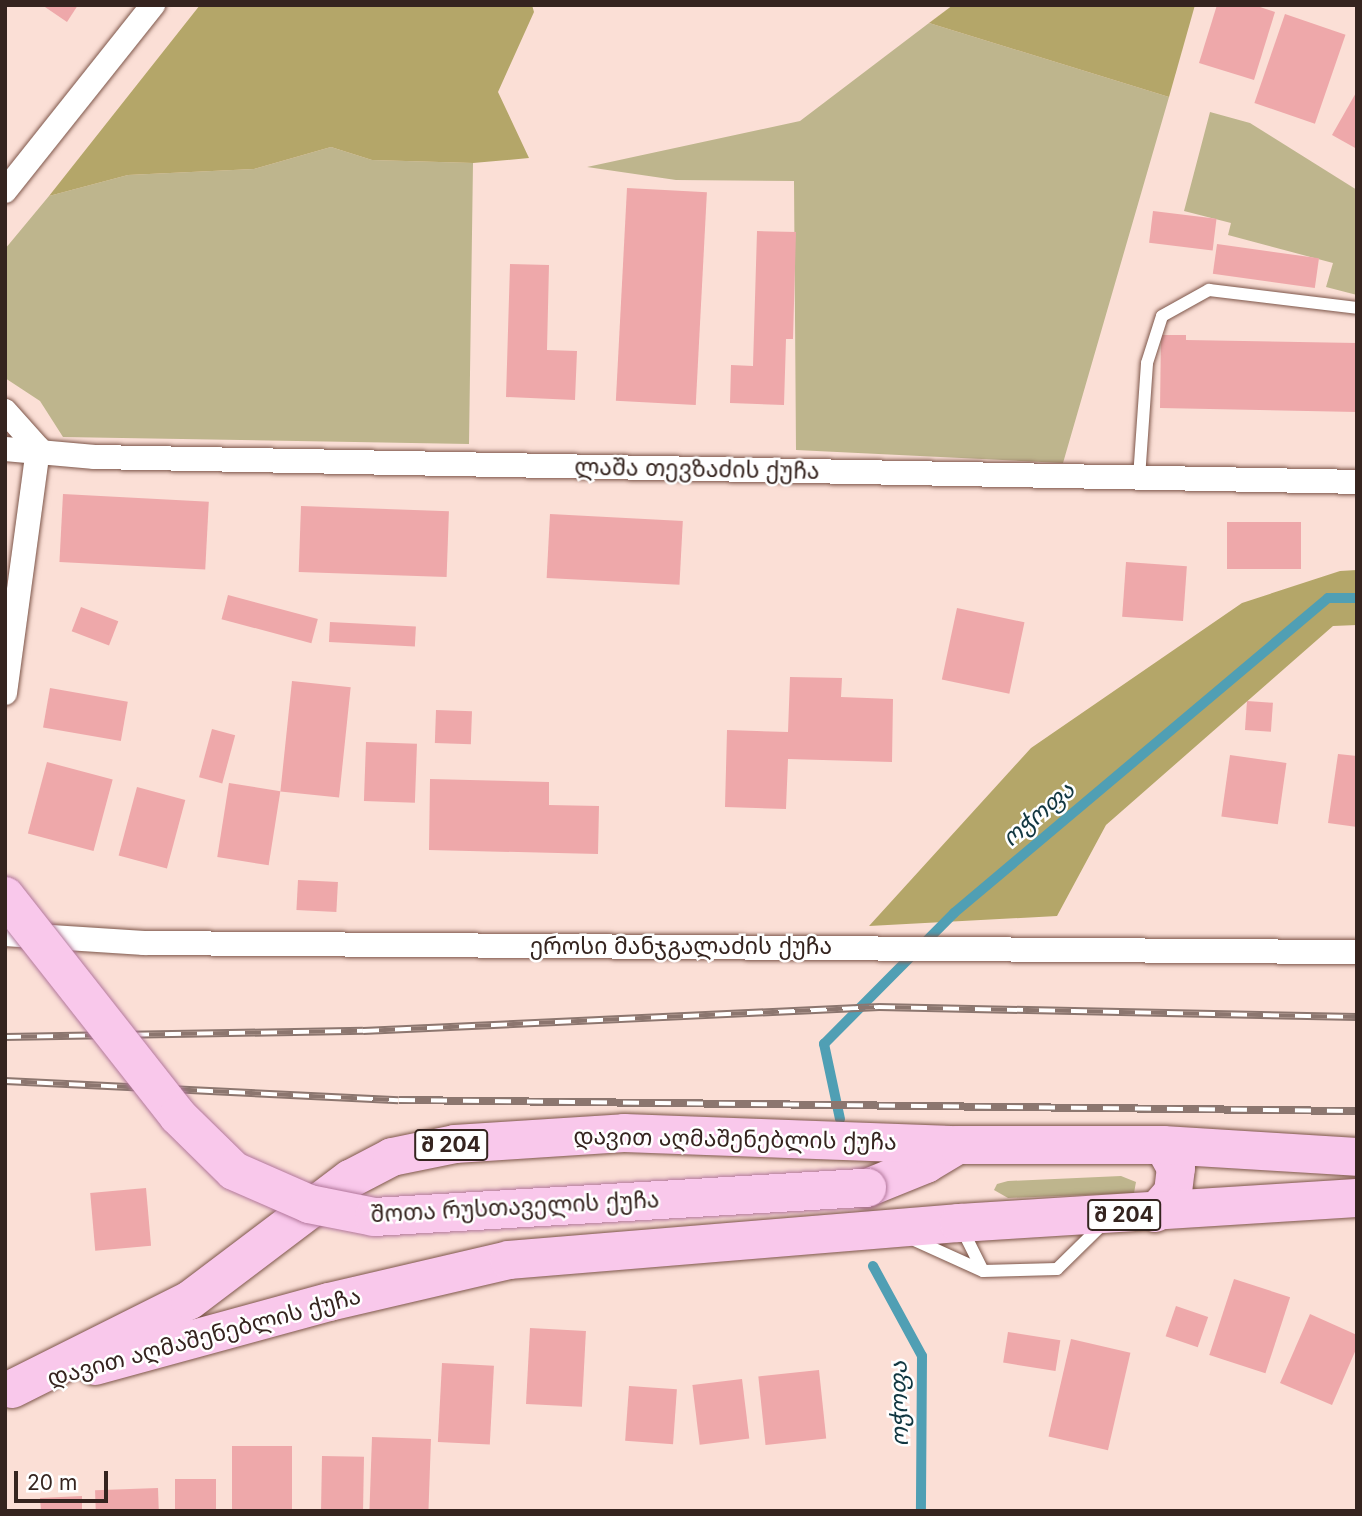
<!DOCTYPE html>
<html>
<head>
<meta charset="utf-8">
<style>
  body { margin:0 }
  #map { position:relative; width:1362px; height:1516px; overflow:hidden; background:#fbdfd6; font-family:Inter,"Noto Sans Georgian",sans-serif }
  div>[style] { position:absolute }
  .green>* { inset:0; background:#beb58d }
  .forest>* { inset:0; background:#b4a669 }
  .stream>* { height:10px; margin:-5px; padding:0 5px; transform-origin:5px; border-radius:5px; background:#509fb4 }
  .building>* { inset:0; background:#eea8aa; transform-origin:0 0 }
  .roads { filter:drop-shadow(0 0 2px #7d564a) drop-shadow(0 0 2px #7d564a) }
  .service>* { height:12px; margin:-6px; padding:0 6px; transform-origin:6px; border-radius:6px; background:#fff }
  .minor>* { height:24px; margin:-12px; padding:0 12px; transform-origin:12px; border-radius:12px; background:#fff }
  .primary>* { height:38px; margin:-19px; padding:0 19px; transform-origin:19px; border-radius:19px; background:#f9c8eb }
  .rail>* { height:8px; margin-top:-4px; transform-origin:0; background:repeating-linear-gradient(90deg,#fff 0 16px,#8c766f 0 32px); box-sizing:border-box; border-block:2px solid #8c766f }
  .bridges { filter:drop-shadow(0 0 2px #b2779b) drop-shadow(0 0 2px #b2779b) }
  .primary-bridge>* { height:38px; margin:-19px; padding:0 19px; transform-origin:19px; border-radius:19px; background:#f9c8eb }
  span { translate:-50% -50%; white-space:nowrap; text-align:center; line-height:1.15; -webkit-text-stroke:5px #fff; paint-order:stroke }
  .shield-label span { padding:2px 5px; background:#fff; border:2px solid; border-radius:5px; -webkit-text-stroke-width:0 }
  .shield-label { font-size:21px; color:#35241f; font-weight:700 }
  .street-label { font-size:23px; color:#35241f }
  .water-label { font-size:24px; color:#123741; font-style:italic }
  .frame { position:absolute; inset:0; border:7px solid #35241f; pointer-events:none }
  .scale { position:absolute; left:14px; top:1471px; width:94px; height:32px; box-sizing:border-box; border:4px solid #35241f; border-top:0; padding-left:9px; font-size:21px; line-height:24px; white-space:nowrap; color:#35241f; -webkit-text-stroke:5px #fff; paint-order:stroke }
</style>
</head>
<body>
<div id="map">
  <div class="green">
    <i style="clip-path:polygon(929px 23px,1169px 97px,1063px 463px,796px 450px,794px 181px,676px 180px,587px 167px,800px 121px)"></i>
    <i style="clip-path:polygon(1210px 112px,1250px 123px,1357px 190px,1357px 295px,1326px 287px,1333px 263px,1228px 235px,1231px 223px,1184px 211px)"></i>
    <i style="clip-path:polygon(331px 147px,372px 160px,473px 163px,469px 444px,63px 437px,40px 401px,5px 378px,5px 249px,49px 196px,128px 175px,254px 169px)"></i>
    <i style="clip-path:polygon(1121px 1176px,1136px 1182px,1134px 1193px,1008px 1198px,994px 1190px,997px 1184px,1008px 1181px)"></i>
  </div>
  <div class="forest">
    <i style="clip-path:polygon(200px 5px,532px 5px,534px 12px,498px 92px,529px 158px,473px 163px,372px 160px,331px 147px,254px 169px,128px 175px,49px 196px)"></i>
    <i style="clip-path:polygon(953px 5px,1195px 5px,1169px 97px,929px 23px)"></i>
    <i style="clip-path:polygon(1357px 570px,1357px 625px,1333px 626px,1106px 825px,1057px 916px,869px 926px,1031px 748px,1242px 603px,1340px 571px)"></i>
  </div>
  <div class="stream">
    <i style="left:840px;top:1119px;width:77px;rotate:-102deg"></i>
    <i style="left:824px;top:1044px;width:185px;rotate:-45.2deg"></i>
    <i style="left:954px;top:913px;width:489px;rotate:-40.1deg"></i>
    <i style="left:1328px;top:598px;width:29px"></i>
    <i style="left:873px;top:1266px;width:102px;rotate:61.4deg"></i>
    <i style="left:922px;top:1356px;width:155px;rotate:90.4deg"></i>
  </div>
  <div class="building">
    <i style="clip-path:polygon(42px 5px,78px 5px,67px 22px)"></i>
    <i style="clip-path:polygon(1217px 5px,1254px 5px,1275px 12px,1254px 80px,1199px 63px)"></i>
    <i style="left:1285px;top:14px;width:64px;height:94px;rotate:19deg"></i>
    <i style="clip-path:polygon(1357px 91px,1357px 149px,1332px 135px)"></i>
    <i style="left:627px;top:188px;width:80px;height:213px;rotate:3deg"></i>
    <i style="left:1153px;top:211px;width:64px;height:32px;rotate:7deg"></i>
    <i style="clip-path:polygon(757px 231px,796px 232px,793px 339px,786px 339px,784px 405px,730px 403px,731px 365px,753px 366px)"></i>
    <i style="left:1217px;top:244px;width:103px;height:30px;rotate:8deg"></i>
    <i style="clip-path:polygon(510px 264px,549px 265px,547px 350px,577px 351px,575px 400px,506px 397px)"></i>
    <i style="clip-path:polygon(1161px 335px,1186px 335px,1186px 340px,1357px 343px,1357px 412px,1160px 408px)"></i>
    <i style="left:63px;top:494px;width:146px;height:68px;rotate:3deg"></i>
    <i style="left:301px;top:506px;width:148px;height:66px;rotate:2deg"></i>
    <i style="left:550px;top:514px;width:133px;height:64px;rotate:3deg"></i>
    <i style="left:1227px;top:522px;width:74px;height:47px"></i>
    <i style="left:1126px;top:562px;width:61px;height:55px;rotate:4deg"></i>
    <i style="left:228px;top:595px;width:93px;height:25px;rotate:15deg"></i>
    <i style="left:81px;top:607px;width:40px;height:26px;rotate:21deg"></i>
    <i style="left:957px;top:608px;width:69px;height:73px;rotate:12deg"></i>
    <i style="left:330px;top:622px;width:86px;height:20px;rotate:3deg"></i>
    <i style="clip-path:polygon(790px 677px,842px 678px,841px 697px,893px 699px,892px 762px,788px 759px,786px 809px,725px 807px,727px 730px,788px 732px)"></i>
    <i style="left:292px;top:681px;width:59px;height:111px;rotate:6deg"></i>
    <i style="left:50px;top:688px;width:79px;height:40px;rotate:10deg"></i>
    <i style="left:1247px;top:701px;width:26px;height:29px;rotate:4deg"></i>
    <i style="left:436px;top:710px;width:36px;height:33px;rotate:2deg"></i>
    <i style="left:212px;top:729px;width:24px;height:50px;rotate:15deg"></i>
    <i style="left:366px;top:742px;width:51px;height:59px;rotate:2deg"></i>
    <i style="clip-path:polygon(1338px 754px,1357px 756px,1357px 827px,1328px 823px)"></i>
    <i style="left:1230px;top:755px;width:57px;height:62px;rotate:8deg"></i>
    <i style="left:47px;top:762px;width:68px;height:74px;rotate:15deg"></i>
    <i style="clip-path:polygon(430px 779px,549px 782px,549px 805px,599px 806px,598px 854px,429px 850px)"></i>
    <i style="left:229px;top:783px;width:52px;height:75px;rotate:9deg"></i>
    <i style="left:137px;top:787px;width:50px;height:71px;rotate:15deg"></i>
    <i style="left:298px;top:880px;width:40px;height:30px;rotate:3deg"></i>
    <i style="left:146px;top:1188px;width:58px;height:56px;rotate:85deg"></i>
    <i style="left:1234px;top:1279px;width:59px;height:80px;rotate:18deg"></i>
    <i style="left:1176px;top:1306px;width:34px;height:32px;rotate:19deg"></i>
    <i style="clip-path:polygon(1310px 1314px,1357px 1335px,1357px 1347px,1332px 1405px,1280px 1383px)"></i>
    <i style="left:530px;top:1328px;width:56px;height:76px;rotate:3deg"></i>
    <i style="left:1008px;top:1332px;width:53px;height:31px;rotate:9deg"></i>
    <i style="left:1071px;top:1339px;width:61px;height:100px;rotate:13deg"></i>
    <i style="left:442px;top:1363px;width:52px;height:79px;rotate:3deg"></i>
    <i style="left:819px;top:1370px;width:69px;height:61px;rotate:84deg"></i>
    <i style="left:742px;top:1379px;width:60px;height:50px;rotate:83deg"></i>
    <i style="left:629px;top:1386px;width:48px;height:55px;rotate:4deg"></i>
    <i style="left:372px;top:1437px;width:59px;height:74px;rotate:2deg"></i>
    <i style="left:232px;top:1446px;width:60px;height:65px"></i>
    <i style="left:322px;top:1456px;width:42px;height:55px;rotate:1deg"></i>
    <i style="left:175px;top:1479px;width:41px;height:32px"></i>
    <i style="left:158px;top:1488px;width:23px;height:63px;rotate:88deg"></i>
    <i style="clip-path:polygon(82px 1496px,82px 1511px,41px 1511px,40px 1498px)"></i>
  </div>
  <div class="roads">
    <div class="service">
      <i style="left:1139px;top:478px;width:115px;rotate:-86deg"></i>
      <i style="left:1147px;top:363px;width:49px;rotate:-72.3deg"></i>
      <i style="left:1162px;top:316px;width:54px;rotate:-29deg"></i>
      <i style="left:1209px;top:290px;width:149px;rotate:6.9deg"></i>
      <i style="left:961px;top:1227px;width:49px;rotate:63.4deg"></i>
      <i style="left:910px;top:1238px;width:80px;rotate:24.3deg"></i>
      <i style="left:983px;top:1271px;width:74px;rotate:-1.5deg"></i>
      <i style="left:1057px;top:1269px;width:66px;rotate:-44.4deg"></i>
    </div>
    <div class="minor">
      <i style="left:5px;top:191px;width:238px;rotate:-51.5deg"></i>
      <i style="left:5px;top:411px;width:50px;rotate:48.3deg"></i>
      <i style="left:5px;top:449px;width:90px;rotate:5.1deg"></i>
      <i style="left:95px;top:457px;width:1262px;rotate:1.13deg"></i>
      <i style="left:5px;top:693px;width:247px;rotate:-82.3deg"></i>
      <i style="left:5px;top:934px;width:139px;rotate:3.7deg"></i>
      <i style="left:144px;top:943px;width:1213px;rotate:0.43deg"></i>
    </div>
    <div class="primary">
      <i style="left:867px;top:1188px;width:64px;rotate:-22.1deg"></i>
      <i style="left:926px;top:1164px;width:37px;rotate:-31deg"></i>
      <i style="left:1155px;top:1213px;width:28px;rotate:-49deg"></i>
      <i style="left:1173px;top:1192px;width:24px;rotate:-83deg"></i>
      <i style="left:1176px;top:1168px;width:26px;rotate:-119deg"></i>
      <i style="left:95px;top:1366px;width:243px;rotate:-15.3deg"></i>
      <i style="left:329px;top:1302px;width:185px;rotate:-13.1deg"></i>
      <i style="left:509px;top:1260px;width:452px;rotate:-4.7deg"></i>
      <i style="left:959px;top:1223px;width:399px;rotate:-3.6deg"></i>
      <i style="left:12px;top:1389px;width:199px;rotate:-26.6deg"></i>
      <i style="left:190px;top:1300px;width:201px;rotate:-37.1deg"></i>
      <i style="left:350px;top:1179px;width:47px;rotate:-27.6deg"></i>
      <i style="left:392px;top:1157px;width:64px;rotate:-11.7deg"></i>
      <i style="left:455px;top:1144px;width:169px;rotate:-3.7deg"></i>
      <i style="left:624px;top:1133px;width:334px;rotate:2.1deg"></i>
      <i style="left:958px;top:1145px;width:205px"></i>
      <i style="left:1163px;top:1145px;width:194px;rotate:3.5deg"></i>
    </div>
  </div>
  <div class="rail">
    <i style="left:5px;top:1037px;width:358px;rotate:-1deg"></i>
    <i style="left:363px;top:1031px;width:517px;rotate:-2.66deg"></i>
    <i style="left:879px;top:1007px;width:478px;rotate:1.2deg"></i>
    <i style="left:5px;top:1081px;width:394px;rotate:2.8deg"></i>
    <i style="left:399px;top:1100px;width:958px;rotate:0.66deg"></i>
  </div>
  <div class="bridges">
    <div class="primary-bridge">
      <i style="left:5px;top:896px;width:280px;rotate:51.8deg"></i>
      <i style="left:178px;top:1116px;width:78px;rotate:44.5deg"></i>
      <i style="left:234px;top:1171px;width:82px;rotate:23.7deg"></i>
      <i style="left:309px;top:1204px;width:66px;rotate:11.3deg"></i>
      <i style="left:374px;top:1217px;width:494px;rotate:-3.4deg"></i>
    </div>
  </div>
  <div class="shield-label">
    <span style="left:451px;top:1145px">შ 204</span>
    <span style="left:1124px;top:1215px">შ 204</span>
  </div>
  <div class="street-label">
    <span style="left:697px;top:469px;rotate:1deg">ლაშა თევზაძის ქუჩა</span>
    <span style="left:681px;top:946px">ეროსი მანჯგალაძის ქუჩა</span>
    <span style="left:735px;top:1139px;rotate:1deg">დავით აღმაშენებლის ქუჩა</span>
    <span style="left:515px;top:1207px;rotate:-3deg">შოთა რუსთაველის ქუჩა</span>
    <span style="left:204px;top:1337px;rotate:-15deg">დავით აღმაშენებლის ქუჩა</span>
  </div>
  <div class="water-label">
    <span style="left:1038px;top:814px;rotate:-40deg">ოჭოფა</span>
    <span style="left:899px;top:1404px;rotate:-91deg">ოჭოფა</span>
  </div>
  <div class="frame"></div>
  <div class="scale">20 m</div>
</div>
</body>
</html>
